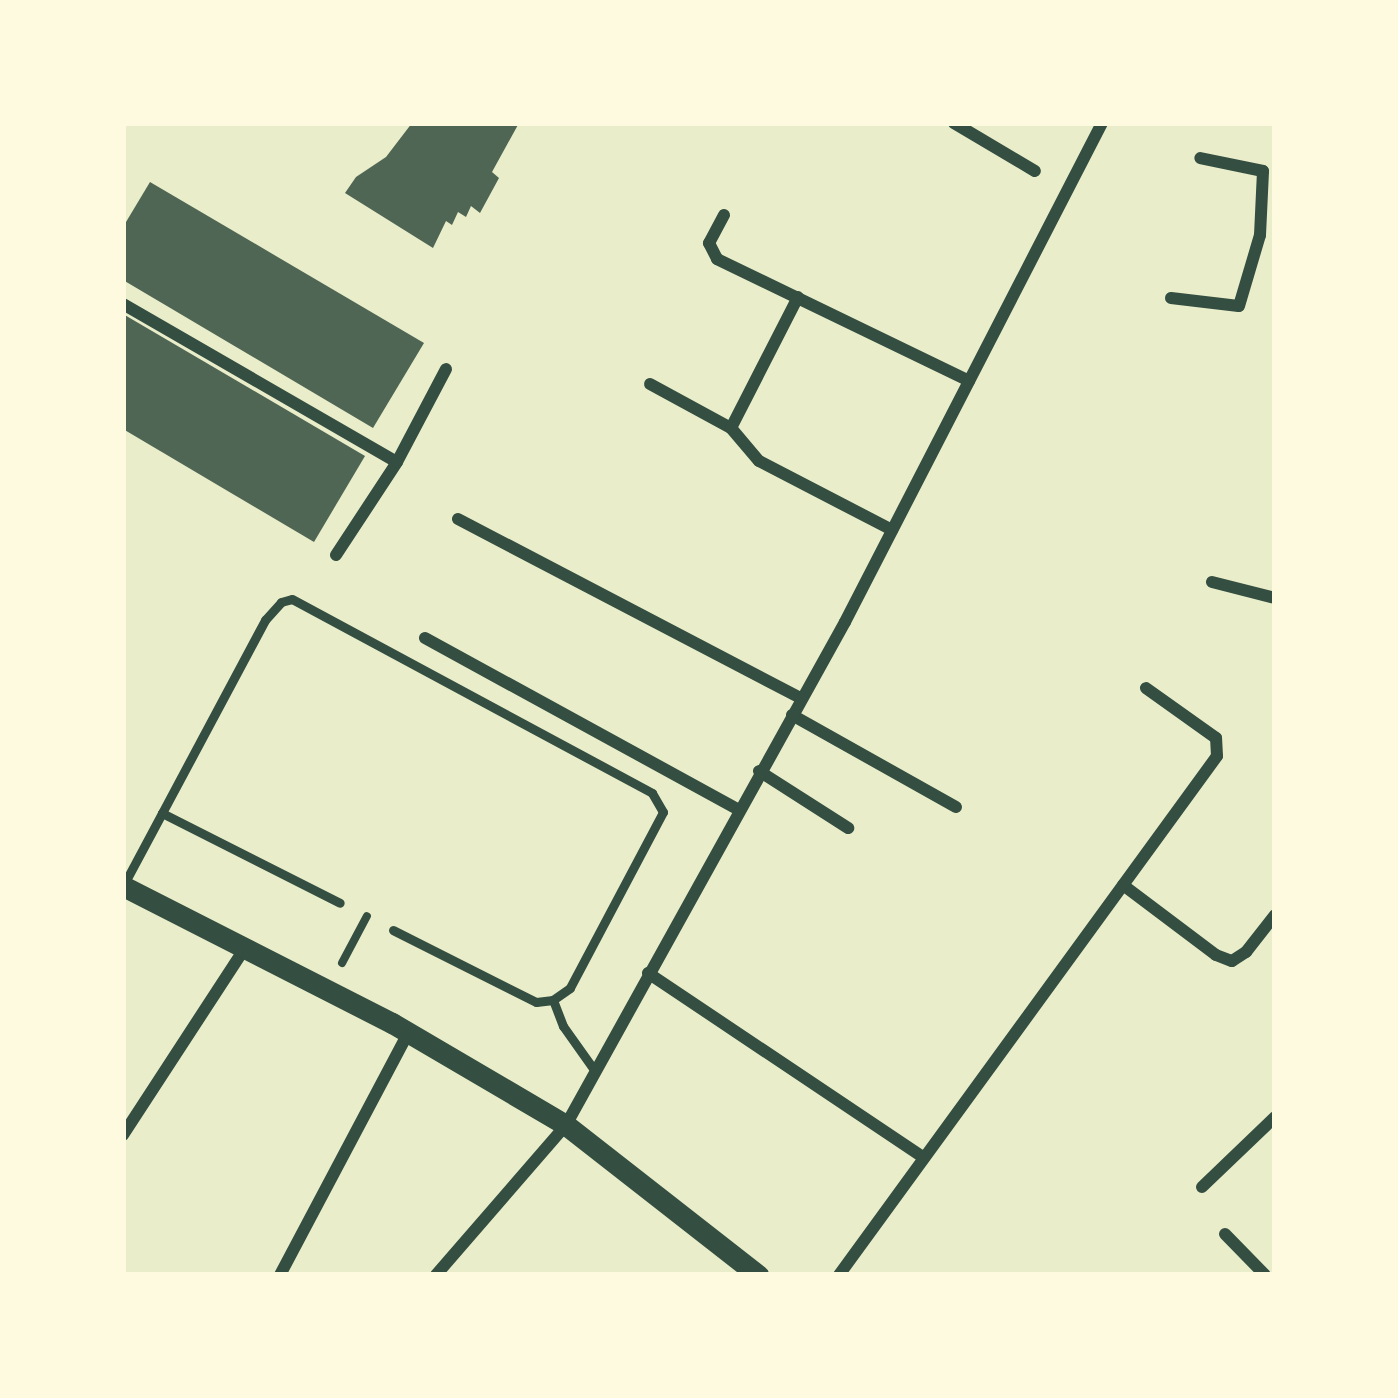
<!DOCTYPE html>
<html>
<head>
<meta charset="utf-8">
<style>
  body { margin:0 }
  #map { position:relative; width:1398px; height:1398px; overflow:hidden; background:#e9edc9; font-family:Helvetica,sans-serif }
  div>[style] { position:absolute }
  .building>* { inset:0; background:#4f6655 }
  .path>* { height:8px; margin:-4px; padding:0 4px; transform-origin:4px; border-radius:4px; background:#344e41 }
  .service>* { height:9px; margin:-4.5px; padding:0 4.5px; transform-origin:4.5px; border-radius:4.5px; background:#344e41 }
  .minor>* { height:12px; margin:-6px; padding:0 6px; transform-origin:6px; border-radius:6px; background:#344e41 }
  .tertiary>* { height:21px; margin:-10.5px; padding:0 10.5px; transform-origin:10.5px; border-radius:10.5px; background:#344e41 }
  span { translate:-50% -50%; white-space:nowrap; text-align:center; line-height:1.15; -webkit-text-stroke:9px #fefae0; paint-order:stroke }
  .frame { position:absolute; inset:0; border:126px solid #fefae0; pointer-events:none }
</style>
</head>
<body>
<div id="map">
  <div class="building">
    <i style="clip-path:polygon(412px 123px,519px 123px,492px 172px,499px 178px,480px 213px,471px 206px,466px 217px,458px 212px,452px 225px,446px 221px,433px 248px,345px 193px,356px 177px,386px 157px)"></i>
    <i style="clip-path:polygon(150px 182px,424px 343px,373px 428px,123px 280px,123px 227px)"></i>
    <i style="clip-path:polygon(123px 314px,365px 456px,314px 542px,123px 429px)"></i>
  </div>
  <div class="path">
    <i style="left:342px;top:963px;width:53px;rotate:-62deg"></i>
  </div>
  <div class="service">
    <i style="left:162px;top:813px;width:219px;rotate:-61.9deg"></i>
    <i style="left:265px;top:620px;width:24px;rotate:-48deg"></i>
    <i style="left:281px;top:602px;width:11px;rotate:-15deg"></i>
    <i style="left:292px;top:599px;width:409px;rotate:28.3deg"></i>
    <i style="left:652px;top:793px;width:22px;rotate:60deg"></i>
    <i style="left:663px;top:812px;width:199px;rotate:117.9deg"></i>
    <i style="left:570px;top:988px;width:21px;rotate:145deg"></i>
    <i style="left:553px;top:1000px;width:17px;rotate:173deg"></i>
    <i style="left:536px;top:1002px;width:160px;rotate:-153.3deg"></i>
    <i style="left:123px;top:886px;width:83px;rotate:-61.9deg"></i>
    <i style="left:162px;top:813px;width:199px;rotate:26.8deg"></i>
    <i style="left:553px;top:1000px;width:28px;rotate:69deg"></i>
    <i style="left:563px;top:1026px;width:55px;rotate:54.6deg"></i>
  </div>
  <div class="minor">
    <i style="left:954px;top:123px;width:94px;rotate:30.7deg"></i>
    <i style="left:724px;top:215px;width:32px;rotate:118deg"></i>
    <i style="left:709px;top:243px;width:18px;rotate:63deg"></i>
    <i style="left:717px;top:259px;width:280px;rotate:25.8deg"></i>
    <i style="left:1171px;top:298px;width:68px;rotate:6.7deg"></i>
    <i style="left:1239px;top:306px;width:74px;rotate:-73.5deg"></i>
    <i style="left:1260px;top:235px;width:64px;rotate:-87.3deg"></i>
    <i style="left:1263px;top:171px;width:64px;rotate:-168.3deg"></i>
    <i style="left:123px;top:304px;width:316px;rotate:30deg"></i>
    <i style="left:650px;top:384px;width:92px;rotate:28.5deg"></i>
    <i style="left:731px;top:428px;width:43px;rotate:49.7deg"></i>
    <i style="left:759px;top:461px;width:150px;rotate:27.4deg"></i>
    <i style="left:731px;top:428px;width:147px;rotate:-62.9deg"></i>
    <i style="left:458px;top:519px;width:387px;rotate:27.6deg"></i>
    <i style="left:336px;top:555px;width:111px;rotate:-56.7deg"></i>
    <i style="left:397px;top:462px;width:105px;rotate:-62.2deg"></i>
    <i style="left:1212px;top:582px;width:65px;rotate:14.3deg"></i>
    <i style="left:425px;top:638px;width:356px;rotate:28.7deg"></i>
    <i style="left:792px;top:715px;width:188px;rotate:29.3deg"></i>
    <i style="left:759px;top:771px;width:106px;rotate:32.6deg"></i>
    <i style="left:1123px;top:885px;width:116px;rotate:37deg"></i>
    <i style="left:1216px;top:955px;width:17px;rotate:21deg"></i>
    <i style="left:1232px;top:961px;width:17px;rotate:-33deg"></i>
    <i style="left:1246px;top:952px;width:47px;rotate:-51.9deg"></i>
    <i style="left:648px;top:973px;width:332px;rotate:33.8deg"></i>
    <i style="left:123px;top:1135px;width:223px;rotate:-56.9deg"></i>
    <i style="left:1202px;top:1187px;width:101px;rotate:-43.8deg"></i>
    <i style="left:1225px;top:1234px;width:57px;rotate:45.7deg"></i>
    <i style="left:280px;top:1275px;width:274px;rotate:-62.1deg"></i>
    <i style="left:436px;top:1275px;width:198px;rotate:-49.1deg"></i>
    <i style="left:566px;top:1125px;width:575px;rotate:-60.98deg"></i>
    <i style="left:845px;top:622px;width:561px;rotate:-62.75deg"></i>
    <i style="left:839px;top:1275px;width:642px;rotate:-53.93deg"></i>
    <i style="left:1217px;top:756px;width:18px;rotate:-93deg"></i>
    <i style="left:1216px;top:738px;width:86px;rotate:-144.5deg"></i>
  </div>
  <div class="tertiary">
    <i style="left:123px;top:886px;width:302px;rotate:27deg"></i>
    <i style="left:392px;top:1023px;width:202px;rotate:30.4deg"></i>
    <i style="left:566px;top:1125px;width:244px;rotate:38deg"></i>
  </div>
  <div class="frame"></div>
</div>
</body>
</html>
